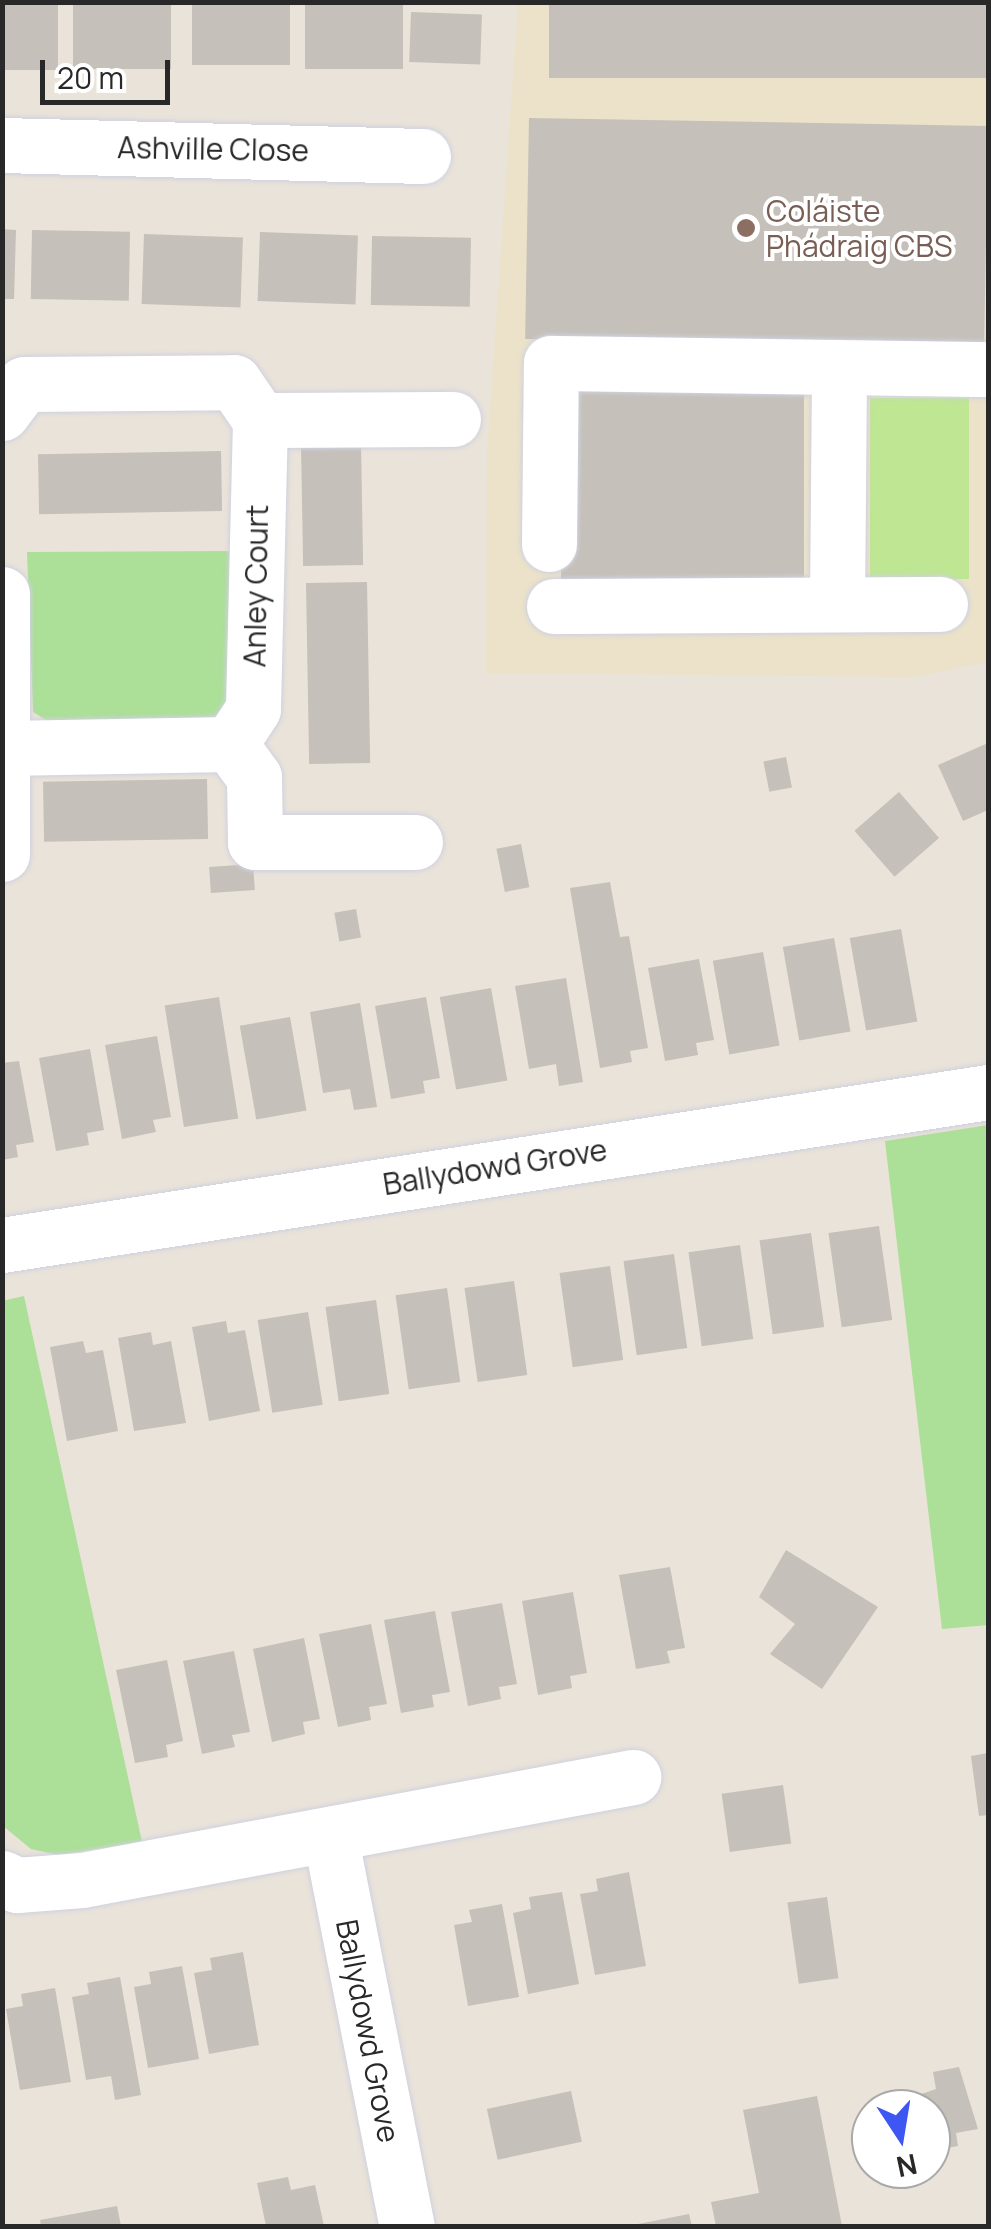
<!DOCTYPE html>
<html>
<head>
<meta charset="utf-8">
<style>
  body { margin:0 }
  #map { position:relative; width:991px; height:2229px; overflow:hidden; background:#eae3d9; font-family:Manrope,sans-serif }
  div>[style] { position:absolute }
  .education>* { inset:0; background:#ebe2c9 }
  .green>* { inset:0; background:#acdf97 }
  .pitch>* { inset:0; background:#bfe693; transform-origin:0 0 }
  .building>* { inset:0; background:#c5c0b9; transform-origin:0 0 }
  .roads { filter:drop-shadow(0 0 2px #cfd1e0) drop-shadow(0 0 2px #cfd1e0) }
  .minor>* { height:55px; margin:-27.5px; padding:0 27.5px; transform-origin:27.5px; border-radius:27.5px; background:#fff }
  .dots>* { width:28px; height:28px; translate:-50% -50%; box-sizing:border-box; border:5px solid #fff; border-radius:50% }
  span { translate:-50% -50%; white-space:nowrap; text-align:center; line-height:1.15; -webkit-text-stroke:8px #fff; paint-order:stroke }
  .street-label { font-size:30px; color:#282828 }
  .education-label { font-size:30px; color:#785e54 }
  .left { translate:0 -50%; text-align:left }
  .frame { position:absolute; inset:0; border:5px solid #282828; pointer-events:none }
  .north { position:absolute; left:851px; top:2089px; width:100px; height:100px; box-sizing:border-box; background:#fff; border:2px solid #a9a9a9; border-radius:50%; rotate:168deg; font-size:28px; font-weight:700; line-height:40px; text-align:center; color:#282828 }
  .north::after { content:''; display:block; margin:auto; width:35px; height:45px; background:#3e57f2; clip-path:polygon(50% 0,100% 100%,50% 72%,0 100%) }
  .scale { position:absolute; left:40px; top:60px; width:130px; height:45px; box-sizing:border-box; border:5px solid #282828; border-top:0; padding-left:12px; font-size:30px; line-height:35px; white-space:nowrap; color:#282828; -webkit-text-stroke:8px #fff; paint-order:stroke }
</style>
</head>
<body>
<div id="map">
  <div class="education">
    <i style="clip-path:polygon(518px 3px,988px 3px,988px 662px,914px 677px,486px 673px,487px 454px)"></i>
  </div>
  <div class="green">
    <i style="clip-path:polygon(239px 551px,240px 693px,210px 721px,51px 723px,33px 712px,27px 552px)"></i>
    <i style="clip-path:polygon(988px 1125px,988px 1625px,942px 1629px,885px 1141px)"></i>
    <i style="clip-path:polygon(24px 1296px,142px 1842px,58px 1855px,31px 1849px,3px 1826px,2px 1301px)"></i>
  </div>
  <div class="pitch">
    <i style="left:870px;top:398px;width:99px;height:181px"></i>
  </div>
  <div class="building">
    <i style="left:2px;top:2px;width:56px;height:68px"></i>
    <i style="left:73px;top:2px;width:98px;height:67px"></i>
    <i style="left:192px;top:2px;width:98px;height:63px"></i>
    <i style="left:305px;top:2px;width:98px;height:67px"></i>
    <i style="left:549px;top:2px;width:439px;height:76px"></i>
    <i style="left:411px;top:12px;width:71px;height:50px;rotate:2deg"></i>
    <i style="left:529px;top:118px;width:459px;height:221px;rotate:1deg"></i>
    <i style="clip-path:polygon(2px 229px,16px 230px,14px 299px,2px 299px)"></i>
    <i style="left:32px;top:230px;width:98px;height:69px;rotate:1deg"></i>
    <i style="left:260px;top:232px;width:98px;height:69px;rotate:2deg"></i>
    <i style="left:144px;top:234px;width:99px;height:70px;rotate:2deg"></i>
    <i style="left:372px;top:236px;width:99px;height:69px;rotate:1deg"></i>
    <i style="left:561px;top:390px;width:243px;height:189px"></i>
    <i style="left:361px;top:443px;width:122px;height:60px;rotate:89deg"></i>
    <i style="left:221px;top:451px;width:60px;height:183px;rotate:89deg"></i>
    <i style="left:367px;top:582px;width:181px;height:61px;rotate:89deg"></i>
    <i style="clip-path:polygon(988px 743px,988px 810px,963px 821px,938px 765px)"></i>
    <i style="left:786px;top:757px;width:31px;height:23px;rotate:79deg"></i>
    <i style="left:207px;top:779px;width:60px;height:164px;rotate:89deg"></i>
    <i style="left:899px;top:792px;width:61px;height:59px;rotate:49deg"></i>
    <i style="left:521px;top:844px;width:44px;height:25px;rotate:79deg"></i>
    <i style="left:253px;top:864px;width:26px;height:44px;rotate:86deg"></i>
    <i style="clip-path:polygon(610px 882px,620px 937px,629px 936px,648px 1048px,630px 1051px,632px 1062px,600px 1068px,570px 888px)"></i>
    <i style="left:356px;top:909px;width:29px;height:22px;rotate:80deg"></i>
    <i style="left:901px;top:929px;width:94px;height:52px;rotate:80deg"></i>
    <i style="left:834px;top:938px;width:95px;height:52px;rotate:80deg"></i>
    <i style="left:763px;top:952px;width:95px;height:51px;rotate:80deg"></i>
    <i style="clip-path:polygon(699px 959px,714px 1040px,696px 1043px,698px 1055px,665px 1061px,648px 968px)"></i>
    <i style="clip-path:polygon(566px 978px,583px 1082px,559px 1086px,556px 1064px,529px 1069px,515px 986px)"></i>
    <i style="left:491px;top:988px;width:94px;height:52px;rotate:80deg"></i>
    <i style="left:219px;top:997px;width:123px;height:55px;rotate:81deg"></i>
    <i style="clip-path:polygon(426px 997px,440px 1078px,423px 1081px,425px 1093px,391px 1099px,375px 1006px)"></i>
    <i style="clip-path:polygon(360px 1003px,377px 1107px,354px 1110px,350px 1089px,323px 1093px,310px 1012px)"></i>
    <i style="left:290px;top:1017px;width:95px;height:51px;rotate:80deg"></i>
    <i style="clip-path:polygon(157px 1036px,171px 1117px,153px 1120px,156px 1132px,122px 1139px,105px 1045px)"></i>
    <i style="clip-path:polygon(90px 1049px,104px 1130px,87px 1133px,89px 1145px,56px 1151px,39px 1058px)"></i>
    <i style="clip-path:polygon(19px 1061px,34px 1142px,16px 1145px,18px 1157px,2px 1160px,2px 1063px)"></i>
    <i style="left:879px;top:1226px;width:95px;height:51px;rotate:82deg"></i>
    <i style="left:811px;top:1233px;width:95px;height:52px;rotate:82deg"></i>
    <i style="left:740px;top:1245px;width:95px;height:52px;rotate:82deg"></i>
    <i style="left:674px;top:1254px;width:95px;height:51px;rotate:82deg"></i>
    <i style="left:610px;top:1266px;width:95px;height:51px;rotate:82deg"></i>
    <i style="left:514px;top:1281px;width:95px;height:50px;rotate:82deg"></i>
    <i style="left:447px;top:1288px;width:95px;height:52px;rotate:82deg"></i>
    <i style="left:376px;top:1300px;width:95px;height:51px;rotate:82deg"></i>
    <i style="left:308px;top:1312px;width:94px;height:51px;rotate:81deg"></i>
    <i style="clip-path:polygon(226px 1321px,228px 1333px,245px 1330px,260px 1411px,209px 1421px,192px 1327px)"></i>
    <i style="clip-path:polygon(151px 1332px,153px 1345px,171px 1341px,186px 1423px,134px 1431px,118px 1338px)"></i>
    <i style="clip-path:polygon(83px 1341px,86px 1353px,103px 1350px,118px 1431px,67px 1441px,50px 1347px)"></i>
    <i style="clip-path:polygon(786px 1550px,878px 1607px,822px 1689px,770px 1654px,795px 1624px,759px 1597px)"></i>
    <i style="clip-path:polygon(670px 1567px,685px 1648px,667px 1651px,670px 1663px,636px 1669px,619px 1575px)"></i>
    <i style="clip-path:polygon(573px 1592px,587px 1673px,570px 1676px,572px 1688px,538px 1695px,522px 1601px)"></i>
    <i style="clip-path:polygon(502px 1603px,517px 1684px,499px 1687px,501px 1699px,468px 1706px,451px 1612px)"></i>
    <i style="clip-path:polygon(435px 1611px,450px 1692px,432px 1695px,434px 1707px,401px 1713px,384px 1620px)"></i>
    <i style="clip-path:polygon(371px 1624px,387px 1704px,369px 1707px,371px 1720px,338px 1727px,319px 1634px)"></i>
    <i style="clip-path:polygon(304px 1638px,320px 1719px,303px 1722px,305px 1734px,272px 1742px,253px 1649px)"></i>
    <i style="clip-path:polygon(234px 1651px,250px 1732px,232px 1735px,235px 1747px,202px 1754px,183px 1661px)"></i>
    <i style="clip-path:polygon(167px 1660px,183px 1741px,166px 1745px,168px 1757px,135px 1763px,116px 1670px)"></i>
    <i style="clip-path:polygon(988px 1753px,988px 1815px,979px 1816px,971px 1756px)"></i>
    <i style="left:783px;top:1785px;width:59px;height:62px;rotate:82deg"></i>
    <i style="clip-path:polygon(629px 1872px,646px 1966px,595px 1975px,580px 1894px,598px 1891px,596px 1879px)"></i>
    <i style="clip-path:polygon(562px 1892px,579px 1984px,528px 1994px,513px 1913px,531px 1909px,529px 1897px)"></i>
    <i style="left:827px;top:1897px;width:82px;height:40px;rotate:82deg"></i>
    <i style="clip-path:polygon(502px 1904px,519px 1997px,468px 2006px,454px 1925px,472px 1922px,469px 1910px)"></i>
    <i style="clip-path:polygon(243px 1952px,259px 2045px,209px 2054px,194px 1973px,212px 1970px,210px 1958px)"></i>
    <i style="clip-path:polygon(182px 1966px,199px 2059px,148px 2068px,134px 1987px,151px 1984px,149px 1972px)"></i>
    <i style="clip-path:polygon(120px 1977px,141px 2095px,115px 2100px,111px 2076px,86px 2080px,72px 1997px,89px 1994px,87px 1983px)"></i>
    <i style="clip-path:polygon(55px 1988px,71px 2082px,20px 2090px,6px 2009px,23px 2006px,21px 1994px)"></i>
    <i style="clip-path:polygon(959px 2067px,978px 2129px,956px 2133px,958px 2146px,931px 2151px,931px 2109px,884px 2107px,936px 2089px,933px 2072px)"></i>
    <i style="left:571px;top:2091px;width:52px;height:86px;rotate:78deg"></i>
    <i style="clip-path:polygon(817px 2096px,842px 2226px,716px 2226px,711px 2202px,759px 2193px,743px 2110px)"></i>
    <i style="clip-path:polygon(288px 2177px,291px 2190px,315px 2185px,324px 2226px,266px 2226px,257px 2183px)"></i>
    <i style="clip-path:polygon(117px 2206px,121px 2226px,41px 2226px,40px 2220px)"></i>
    <i style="clip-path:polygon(689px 2214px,692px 2226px,633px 2226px,633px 2225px)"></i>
  </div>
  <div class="roads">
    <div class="minor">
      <i style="left:2px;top:145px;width:421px;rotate:1.5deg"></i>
      <i style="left:2px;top:413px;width:36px;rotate:-53deg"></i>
      <i style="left:24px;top:384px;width:210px;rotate:-0.5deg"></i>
      <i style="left:234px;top:382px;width:46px;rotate:55.6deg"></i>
      <i style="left:260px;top:420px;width:289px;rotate:91.4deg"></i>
      <i style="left:253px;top:709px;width:42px;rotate:123.3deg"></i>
      <i style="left:230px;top:744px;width:225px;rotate:179deg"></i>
      <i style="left:260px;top:420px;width:193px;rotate:-0.3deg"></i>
      <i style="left:549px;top:544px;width:181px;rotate:-89.4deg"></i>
      <i style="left:551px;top:363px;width:437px;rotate:0.8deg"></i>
      <i style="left:2px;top:594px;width:260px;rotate:90deg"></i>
      <i style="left:837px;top:604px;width:237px;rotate:-89.5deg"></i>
      <i style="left:554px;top:606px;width:386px;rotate:-0.3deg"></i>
      <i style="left:230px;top:744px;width:41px;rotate:54deg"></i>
      <i style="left:254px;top:777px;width:65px;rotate:89.1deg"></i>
      <i style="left:255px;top:842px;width:160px"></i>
      <i style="left:2px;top:1245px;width:998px;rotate:-8.82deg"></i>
      <i style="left:330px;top:1835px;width:399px;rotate:78.9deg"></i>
      <i style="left:2px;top:1878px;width:17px;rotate:25deg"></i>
      <i style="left:17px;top:1885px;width:65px;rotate:-4.4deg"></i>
      <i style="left:82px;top:1880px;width:561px;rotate:-10.59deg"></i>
    </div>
  </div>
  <div class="dots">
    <i style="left:746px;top:228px;background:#8d6e63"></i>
  </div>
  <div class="street-label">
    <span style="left:213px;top:149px;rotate:1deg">Ashville Close</span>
    <span style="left:256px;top:586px;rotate:-89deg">Anley Court</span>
    <span style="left:495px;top:1167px;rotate:-9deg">Ballydowd Grove</span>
    <span style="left:368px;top:2031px;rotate:79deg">Ballydowd Grove</span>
  </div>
  <div class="education-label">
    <span class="left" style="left:766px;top:228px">Coláiste<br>Phádraig CBS</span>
  </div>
  <div class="frame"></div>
  <div class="north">N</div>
  <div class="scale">20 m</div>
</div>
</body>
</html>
